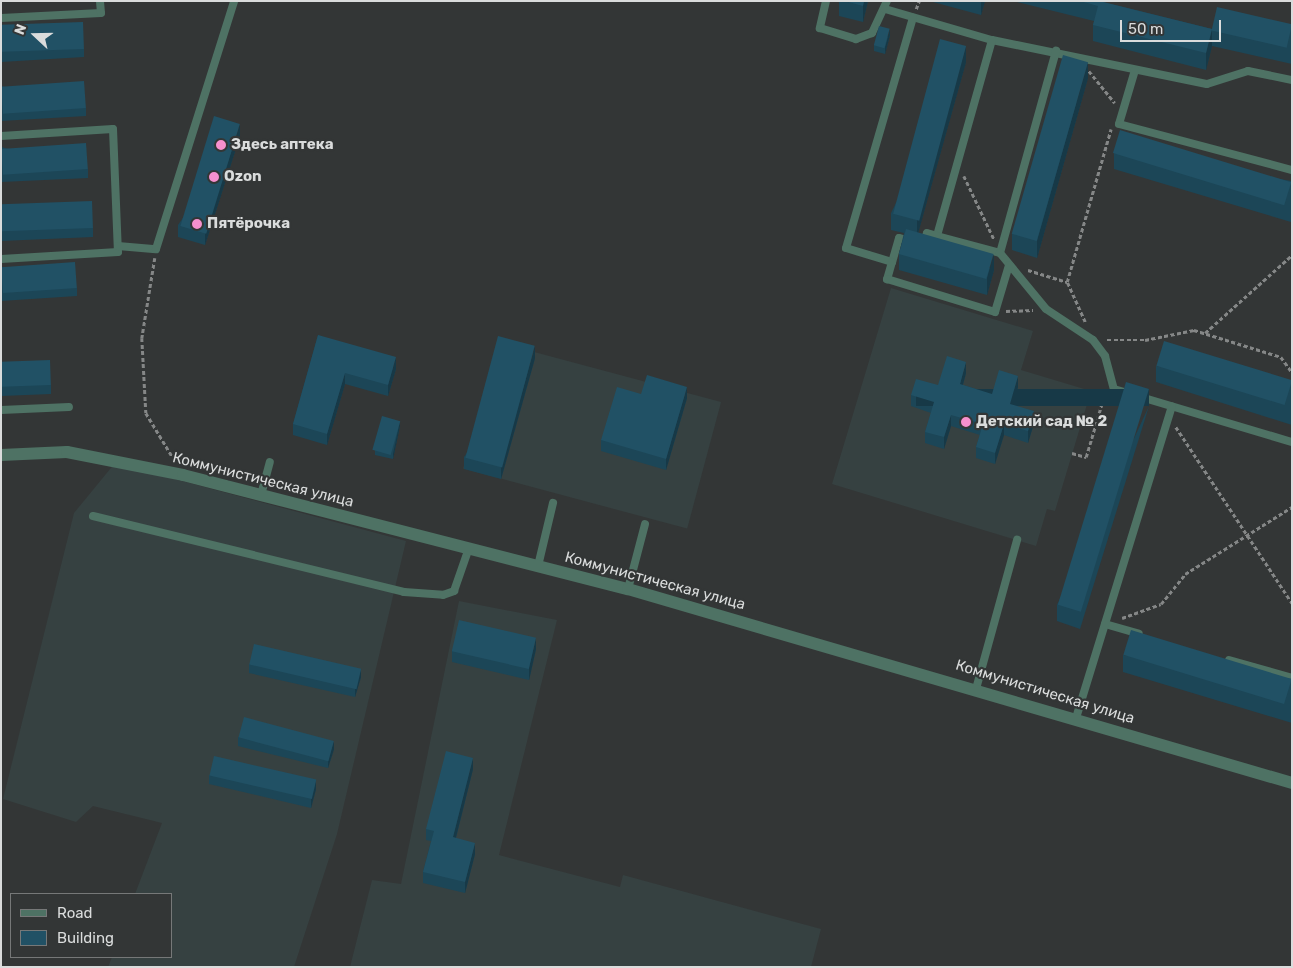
<!DOCTYPE html>
<html>
<head>
<meta charset="utf-8">
<style>
  body { margin:0 }
  #map { position:relative; width:1293px; height:968px; overflow:hidden; background:#333636; font-family:Rubik,sans-serif }
  div>[style] { position:absolute }
  .built>* { inset:0; background:#364141; transform-origin:0 0 }
  .path>* { height:2.5px; margin-top:-1.25px; transform-origin:0; background:repeating-linear-gradient(90deg,#858787 0 4px,transparent 0 6.5px) }
  .lane>* { height:8px; margin:-4px; padding:0 4px; transform-origin:4px; border-radius:4px; background:#4e7264 }
  .street>* { height:12px; margin:-6px; padding:0 6px; transform-origin:6px; border-radius:6px; background:#4e7264 }
  .wall>* { inset:0; background:#1c4657 }
  .shaded-wall>* { inset:0; background:#173947; transform-origin:0 0 }
  .building>* { inset:0; background:#215165; transform-origin:0 0 }
  .dots>* { width:14px; height:14px; translate:-50% -50%; box-sizing:border-box; border:2px solid #333636; border-radius:50% }
  span { translate:-50% -50%; white-space:nowrap; text-align:center; line-height:1.15; -webkit-text-stroke:4.5px #333636; paint-order:stroke }
  .poi-label { font-size:15px; color:#dadcdc; font-weight:700 }
  .left { translate:0 -50%; text-align:left }
  .street-label { font-size:15px; color:#dadcdc }
  .frame { position:absolute; inset:0; border:2px solid #dadcdc; pointer-events:none }
  .legend { position:absolute; left:10px; top:893px; width:162px; height:65px; box-sizing:border-box; background:#333636; border:1px solid #767878; margin:0; padding:6px 9px; list-style:none; font-size:15px; color:#dadcdc }
  .legend li { display:flex; align-items:center; gap:10px; height:25px }
  .legend b { width:25px; border:1px solid #767878 }
  .north { position:absolute; left:10px; top:10px; width:50px; height:50px; -webkit-text-stroke:4px #333636; paint-order:stroke; rotate:291deg; font-size:14px; font-weight:700; line-height:20px; text-align:center; color:#dadcdc }
  .north::after { content:''; display:block; margin:auto; width:18px; height:22px; background:#dadcdc; clip-path:polygon(50% 0,100% 100%,50% 72%,0 100%) }
  .scale { position:absolute; left:1120px; top:20px; width:101px; height:22px; box-sizing:border-box; border:2px solid #dadcdc; border-top:0; padding-left:6px; font-size:15px; line-height:18px; white-space:nowrap; color:#dadcdc; -webkit-text-stroke:4px #333636; paint-order:stroke }
</style>
</head>
<body>
<div id="map">
  <div class="built">
    <i style="clip-path:polygon(891px 288px,1033px 331px,1021px 370px,1091px 391px,1055px 511px,1047px 509px,1036px 546px,832px 484px)"></i>
    <i style="left:497px;top:342px;width:232px;height:131px;rotate:15deg"></i>
    <i style="clip-path:polygon(115px 463px,406px 541px,337px 834px,294px 967px,108px 967px,112px 957px,171px 957px,171px 894px,135px 894px,162px 823px,93px 806px,76px 822px,3px 799px,74px 513px)"></i>
    <i style="clip-path:polygon(459px 601px,557px 620px,499px 855px,620px 887px,623px 875px,821px 929px,811px 967px,350px 967px,372px 880px,401px 884px)"></i>
  </div>
  <div class="path">
    <i style="left:916px;top:9px;width:9px;rotate:-69deg"></i>
    <i style="left:1089px;top:71px;width:41px;rotate:50.9deg"></i>
    <i style="left:964px;top:176px;width:70px;rotate:64.5deg"></i>
    <i style="left:155px;top:258px;width:81px;rotate:99.2deg"></i>
    <i style="left:142px;top:338px;width:75px;rotate:86.9deg"></i>
    <i style="left:146px;top:413px;width:56px;rotate:58.9deg"></i>
    <i style="left:1028px;top:270px;width:41px;rotate:17.1deg"></i>
    <i style="left:1006px;top:311px;width:27px;rotate:-2deg"></i>
    <i style="left:1085px;top:322px;width:44px;rotate:-114.2deg"></i>
    <i style="left:1067px;top:282px;width:159px;rotate:-74deg"></i>
    <i style="left:1205px;top:333px;width:117px;rotate:-41.9deg"></i>
    <i style="left:1107px;top:340px;width:38px"></i>
    <i style="left:1145px;top:340px;width:50px;rotate:-11.5deg"></i>
    <i style="left:1194px;top:330px;width:91px;rotate:17.2deg"></i>
    <i style="left:1281px;top:357px;width:19px;rotate:54deg"></i>
    <i style="left:1176px;top:427px;width:211px;rotate:56.6deg"></i>
    <i style="left:1072px;top:453px;width:15px;rotate:16deg"></i>
    <i style="left:1086px;top:457px;width:67px;rotate:-73.5deg"></i>
    <i style="left:1122px;top:618px;width:41px;rotate:-19.7deg"></i>
    <i style="left:1161px;top:604px;width:38px;rotate:-51deg"></i>
    <i style="left:1185px;top:574px;width:126px;rotate:-32.1deg"></i>
  </div>
  <div class="lane">
    <i style="left:826px;top:1px;width:28px;rotate:103deg"></i>
    <i style="left:820px;top:28px;width:38px;rotate:17deg"></i>
    <i style="left:856px;top:39px;width:17px;rotate:-21deg"></i>
    <i style="left:872px;top:33px;width:35px;rotate:-65deg"></i>
    <i style="left:885px;top:9px;width:111px;rotate:16.2deg"></i>
    <i style="left:992px;top:40px;width:219px;rotate:11.6deg"></i>
    <i style="left:1207px;top:84px;width:43px;rotate:-17.6deg"></i>
    <i style="left:1248px;top:71px;width:45px;rotate:11.6deg"></i>
    <i style="left:1px;top:18px;width:100px;rotate:-2.9deg"></i>
    <i style="left:101px;top:13px;width:12px;rotate:-95deg"></i>
    <i style="left:992px;top:40px;width:204px;rotate:105.7deg"></i>
    <i style="left:937px;top:236px;width:65px;rotate:15.1deg"></i>
    <i style="left:1000px;top:253px;width:210px;rotate:-74.5deg"></i>
    <i style="left:1135px;top:70px;width:56px;rotate:106.5deg"></i>
    <i style="left:1119px;top:124px;width:179px;rotate:14.9deg"></i>
    <i style="left:1px;top:136px;width:112px;rotate:-3.6deg"></i>
    <i style="left:113px;top:129px;width:123px;rotate:87.7deg"></i>
    <i style="left:118px;top:252px;width:117px;rotate:176.6deg"></i>
    <i style="left:907px;top:240px;width:8px;rotate:-166deg"></i>
    <i style="left:899px;top:238px;width:25px;rotate:106deg"></i>
    <i style="left:892px;top:262px;width:48px;rotate:-163.1deg"></i>
    <i style="left:846px;top:248px;width:240px;rotate:-73.8deg"></i>
    <i style="left:924px;top:244px;width:11px;rotate:-75deg"></i>
    <i style="left:927px;top:233px;width:10px;rotate:17deg"></i>
    <i style="left:118px;top:246px;width:38px;rotate:5deg"></i>
    <i style="left:156px;top:249px;width:260px;rotate:-72.5deg"></i>
    <i style="left:1000px;top:253px;width:72px;rotate:50.6deg"></i>
    <i style="left:1046px;top:309px;width:56px;rotate:33.4deg"></i>
    <i style="left:1093px;top:340px;width:20px;rotate:53deg"></i>
    <i style="left:1105px;top:356px;width:34px;rotate:75deg"></i>
    <i style="left:1114px;top:389px;width:186px;rotate:16.6deg"></i>
    <i style="left:892px;top:262px;width:18px;rotate:106deg"></i>
    <i style="left:887px;top:279px;width:113px;rotate:17deg"></i>
    <i style="left:995px;top:312px;width:49px;rotate:-73.4deg"></i>
    <i style="left:1px;top:410px;width:68px;rotate:-2.5deg"></i>
    <i style="left:261px;top:495px;width:34px;rotate:-75deg"></i>
    <i style="left:93px;top:516px;width:320px;rotate:13.7deg"></i>
    <i style="left:404px;top:592px;width:39px;rotate:4deg"></i>
    <i style="left:443px;top:595px;width:12px;rotate:-20deg"></i>
    <i style="left:454px;top:591px;width:46px;rotate:-70.8deg"></i>
    <i style="left:538px;top:566px;width:65px;rotate:-76.6deg"></i>
    <i style="left:628px;top:589px;width:67px;rotate:-75.3deg"></i>
    <i style="left:1105px;top:624px;width:35px;rotate:16deg"></i>
    <i style="left:1229px;top:660px;width:66px;rotate:15.9deg"></i>
    <i style="left:976px;top:689px;width:155px;rotate:-74.6deg"></i>
    <i style="left:1076px;top:718px;width:326px;rotate:-72.9deg"></i>
  </div>
  <div class="street">
    <i style="left:1px;top:455px;width:66px;rotate:-2.6deg"></i>
    <i style="left:67px;top:452px;width:118px;rotate:11.2deg"></i>
    <i style="left:183px;top:475px;width:459px;rotate:14.4deg"></i>
    <i style="left:628px;top:589px;width:692px;rotate:16.29deg"></i>
  </div>
  <div class="wall">
    <i style="clip-path:polygon(839px 1px,868px 1px,863px 22px,839px 16px)"></i>
    <i style="clip-path:polygon(933px 1px,985px 1px,981px 15px,933px 2px)"></i>
    <i style="clip-path:polygon(1013px 1px,1103px 1px,1103px 2px,1212px 29px,1292px 24px,1292px 64px,1212px 46px,1206px 70px,1093px 41px,1093px 25px,1094px 21px)"></i>
    <i style="clip-path:polygon(1px 27px,84px 49px,84px 57px,1px 62px)"></i>
    <i style="clip-path:polygon(890px 35px,885px 54px,874px 51px,874px 45px)"></i>
    <i style="clip-path:polygon(966px 62px,918px 233px,994px 270px,987px 295px,899px 270px,899px 254px,904px 233px,891px 230px,891px 213px)"></i>
    <i style="clip-path:polygon(1088px 78px,1037px 258px,1012px 250px,1012px 234px)"></i>
    <i style="clip-path:polygon(1px 86px,86px 108px,86px 116px,1px 121px)"></i>
    <i style="clip-path:polygon(240px 136px,205px 245px,178px 237px,178px 225px)"></i>
    <i style="clip-path:polygon(1px 147px,88px 169px,88px 178px,1px 182px)"></i>
    <i style="clip-path:polygon(1114px 153px,1292px 181px,1291px 222px,1114px 169px)"></i>
    <i style="clip-path:polygon(1px 206px,93px 228px,93px 237px,1px 241px)"></i>
    <i style="clip-path:polygon(1px 267px,77px 288px,77px 296px,1px 301px)"></i>
    <i style="clip-path:polygon(318px 335px,396px 369px,388px 396px,345px 384px,327px 445px,293px 435px,293px 424px)"></i>
    <i style="clip-path:polygon(535px 358px,501px 479px,464px 469px,464px 457px)"></i>
    <i style="clip-path:polygon(1px 362px,51px 385px,51px 394px,1px 396px)"></i>
    <i style="clip-path:polygon(1156px 366px,1292px 381px,1292px 425px,1156px 382px)"></i>
    <i style="clip-path:polygon(966px 373px,963px 385px,992px 394px,1018px 387px,1013px 405px,1034px 423px,1028px 443px,1004px 435px,995px 464px,976px 458px,976px 447px,980px 435px,951px 426px,944px 449px,925px 443px,925px 432px,931px 413px,911px 406px,911px 395px,938px 385px)"></i>
    <i style="clip-path:polygon(641px 394px,687px 398px,666px 470px,601px 451px,601px 440px)"></i>
    <i style="clip-path:polygon(1149px 406px,1080px 629px,1057px 621px,1057px 605px)"></i>
    <i style="clip-path:polygon(400px 426px,393px 459px,375px 455px,375px 450px)"></i>
    <i style="clip-path:polygon(536px 649px,529px 680px,452px 662px,452px 651px)"></i>
    <i style="clip-path:polygon(1123px 655px,1292px 679px,1292px 723px,1123px 672px)"></i>
    <i style="clip-path:polygon(249px 664px,361px 677px,355px 697px,249px 673px)"></i>
    <i style="clip-path:polygon(238px 737px,334px 749px,328px 768px,238px 746px)"></i>
    <i style="clip-path:polygon(473px 769px,456px 838px,475px 854px,465px 893px,423px 883px,423px 872px,431px 841px,426px 840px,426px 829px)"></i>
    <i style="clip-path:polygon(209px 775px,316px 789px,311px 808px,209px 784px)"></i>
  </div>
  <div class="shaded-wall">
    <i style="clip-path:polygon(864px 1px,868px 1px,863px 22px,863px 6px)"></i>
    <i style="clip-path:polygon(981px 1px,985px 1px,981px 15px)"></i>
    <i style="clip-path:polygon(890px 29px,890px 35px,885px 54px,885px 48px)"></i>
    <i style="clip-path:polygon(1212px 29px,1212px 46px,1206px 70px,1206px 53px)"></i>
    <i style="clip-path:polygon(966px 46px,966px 62px,917px 237px,917px 221px)"></i>
    <i style="clip-path:polygon(1088px 62px,1088px 78px,1037px 258px,1037px 241px)"></i>
    <i style="clip-path:polygon(240px 124px,240px 136px,205px 245px,205px 234px)"></i>
    <i style="clip-path:polygon(994px 254px,994px 270px,987px 295px,987px 278px)"></i>
    <i style="clip-path:polygon(535px 346px,535px 358px,501px 479px,501px 468px)"></i>
    <i style="clip-path:polygon(396px 357px,396px 369px,388px 396px,388px 385px)"></i>
    <i style="clip-path:polygon(966px 362px,966px 373px,960px 395px,960px 384px)"></i>
    <i style="clip-path:polygon(345px 373px,345px 384px,327px 445px,327px 434px)"></i>
    <i style="clip-path:polygon(1018px 376px,1018px 387px,1010px 415px,1010px 404px)"></i>
    <i style="clip-path:polygon(687px 387px,687px 398px,666px 470px,666px 459px)"></i>
    <i style="left:1149px;top:389px;width:17px;height:233px;rotate:90deg"></i>
    <i style="clip-path:polygon(1034px 411px,1034px 423px,1028px 443px,1028px 431px)"></i>
    <i style="clip-path:polygon(951px 415px,951px 426px,944px 449px,944px 437px)"></i>
    <i style="clip-path:polygon(400px 421px,400px 426px,393px 459px,393px 454px)"></i>
    <i style="clip-path:polygon(1004px 424px,1004px 435px,995px 464px,995px 453px)"></i>
    <i style="clip-path:polygon(536px 638px,536px 649px,529px 680px,529px 668px)"></i>
    <i style="clip-path:polygon(361px 669px,361px 677px,355px 697px,355px 688px)"></i>
    <i style="clip-path:polygon(334px 741px,334px 749px,328px 768px,328px 759px)"></i>
    <i style="clip-path:polygon(473px 758px,473px 769px,453px 849px,453px 837px)"></i>
    <i style="clip-path:polygon(316px 780px,316px 789px,311px 808px,311px 799px)"></i>
    <i style="clip-path:polygon(475px 843px,475px 854px,465px 893px,465px 882px)"></i>
  </div>
  <div class="building">
    <i style="clip-path:polygon(845px 1px,864px 1px,863px 6px)"></i>
    <i style="clip-path:polygon(1080px 1px,1099px 1px,1212px 29px,1206px 53px,1093px 25px,1098px 6px)"></i>
    <i style="left:1217px;top:7px;width:77px;height:24px;rotate:13deg"></i>
    <i style="left:83px;top:22px;width:27px;height:82px;rotate:88deg"></i>
    <i style="left:879px;top:26px;width:11px;height:20px;rotate:15deg"></i>
    <i style="left:940px;top:39px;width:27px;height:181px;rotate:15deg"></i>
    <i style="left:1063px;top:55px;width:26px;height:186px;rotate:16deg"></i>
    <i style="left:84px;top:81px;width:27px;height:83px;rotate:86deg"></i>
    <i style="left:214px;top:116px;width:27px;height:115px;rotate:17deg"></i>
    <i style="left:1120px;top:130px;width:179px;height:24px;rotate:17deg"></i>
    <i style="left:86px;top:143px;width:26px;height:85px;rotate:86deg"></i>
    <i style="left:92px;top:201px;width:27px;height:91px;rotate:88deg"></i>
    <i style="left:906px;top:229px;width:91px;height:26px;rotate:16deg"></i>
    <i style="left:75px;top:262px;width:26px;height:74px;rotate:86deg"></i>
    <i style="clip-path:polygon(318px 335px,396px 357px,388px 385px,345px 373px,327px 434px,293px 424px)"></i>
    <i style="left:498px;top:336px;width:38px;height:126px;rotate:15deg"></i>
    <i style="left:1164px;top:341px;width:134px;height:26px;rotate:17deg"></i>
    <i style="clip-path:polygon(947px 356px,966px 362px,960px 384px,992px 394px,999px 370px,1018px 376px,1010px 404px,1034px 411px,1028px 431px,1004px 424px,995px 453px,976px 447px,983px 424px,951px 415px,944px 437px,925px 432px,934px 402px,911px 395px,916px 379px,938px 385px)"></i>
    <i style="left:50px;top:360px;width:25px;height:49px;rotate:88deg"></i>
    <i style="clip-path:polygon(647px 375px,687px 387px,666px 459px,601px 440px,617px 387px,641px 394px)"></i>
    <i style="left:1126px;top:382px;width:24px;height:233px;rotate:17deg"></i>
    <i style="left:382px;top:416px;width:19px;height:35px;rotate:16deg"></i>
    <i style="left:459px;top:620px;width:79px;height:32px;rotate:13deg"></i>
    <i style="left:1131px;top:630px;width:168px;height:26px;rotate:17deg"></i>
    <i style="left:254px;top:644px;width:110px;height:21px;rotate:13deg"></i>
    <i style="left:244px;top:717px;width:93px;height:21px;rotate:15deg"></i>
    <i style="clip-path:polygon(446px 751px,473px 758px,453px 837px,475px 843px,465px 882px,423px 872px,434px 831px,426px 829px)"></i>
    <i style="left:214px;top:756px;width:105px;height:20px;rotate:13deg"></i>
  </div>
  <div class="dots">
    <i style="left:221px;top:145px;background:#f790ce"></i>
    <i style="left:214px;top:177px;background:#f790ce"></i>
    <i style="left:197px;top:224px;background:#f790ce"></i>
    <i style="left:966px;top:422px;background:#f790ce"></i>
  </div>
  <div class="poi-label">
    <span class="left" style="left:231px;top:145px">Здесь аптека</span>
    <span class="left" style="left:224px;top:177px">Ozon</span>
    <span class="left" style="left:207px;top:224px">Пятёрочка</span>
    <span class="left" style="left:976px;top:422px">Детский сад № 2</span>
  </div>
  <div class="street-label">
    <span style="left:263px;top:480px;rotate:14deg">Коммунистическая улица</span>
    <span style="left:655px;top:581px;rotate:15deg">Коммунистическая улица</span>
    <span style="left:1045px;top:692px;rotate:17deg">Коммунистическая улица</span>
  </div>
  <div class="frame"></div>
  <ul class="legend">
  <li><b style="height:6px;background:#4e7264"></b>Road</li>
  <li><b style="height:14px;background:#215165"></b>Building</li>
  </ul>
  <div class="north">N</div>
  <div class="scale">50 m</div>
</div>
</body>
</html>
